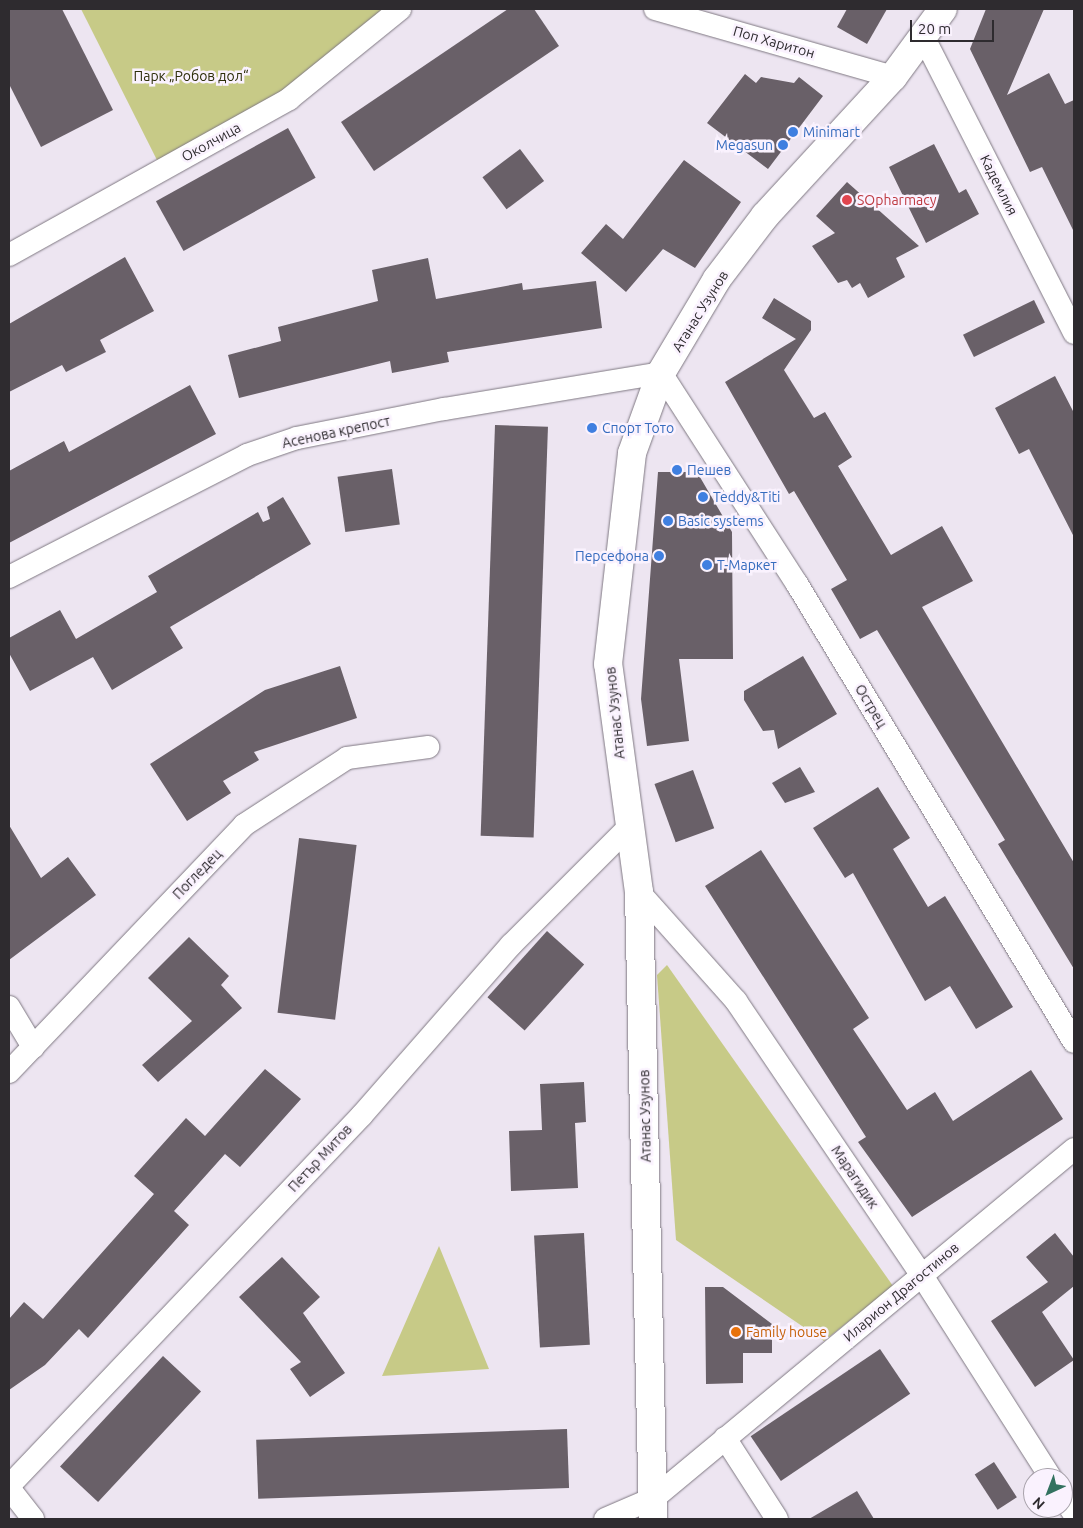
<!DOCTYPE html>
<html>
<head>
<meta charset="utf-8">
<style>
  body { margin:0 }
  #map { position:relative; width:1083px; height:1528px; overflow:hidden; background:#ede5f1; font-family:Ubuntu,sans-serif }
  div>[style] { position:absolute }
  .green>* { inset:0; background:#c7ca87 }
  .building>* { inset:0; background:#696068; transform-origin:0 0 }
  .roads { filter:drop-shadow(0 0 1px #7f7882) drop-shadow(0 0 1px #7f7882) }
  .street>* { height:22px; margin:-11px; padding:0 11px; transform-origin:11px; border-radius:11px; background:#fff }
  .secondary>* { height:28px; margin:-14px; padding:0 14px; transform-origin:14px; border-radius:14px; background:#fff }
  .dots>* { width:14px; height:14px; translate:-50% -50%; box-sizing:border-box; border:2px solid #faf2fe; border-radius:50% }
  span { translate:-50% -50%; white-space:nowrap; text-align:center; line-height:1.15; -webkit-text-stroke:5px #faf2fe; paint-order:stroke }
  .street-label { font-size:14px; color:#2e2b2f }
  .park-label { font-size:14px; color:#2d2e0a }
  .shop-label { font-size:14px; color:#366cbe }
  .left { translate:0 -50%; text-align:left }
  .right { translate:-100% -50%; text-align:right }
  .health-label { font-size:14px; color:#be3a42 }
  .food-label { font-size:14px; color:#c56008 }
  .frame { position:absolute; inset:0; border:10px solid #2e2b2f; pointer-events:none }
  .north { position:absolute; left:1023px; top:1468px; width:50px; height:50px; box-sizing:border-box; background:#faf2fe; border:1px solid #a8a2ab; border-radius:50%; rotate:223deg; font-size:14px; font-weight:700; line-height:20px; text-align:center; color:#2e2b2f }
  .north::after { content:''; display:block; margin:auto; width:18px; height:22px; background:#337260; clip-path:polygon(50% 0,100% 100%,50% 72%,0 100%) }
  .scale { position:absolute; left:910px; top:20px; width:84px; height:22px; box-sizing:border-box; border:2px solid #2e2b2f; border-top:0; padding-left:6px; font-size:15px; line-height:18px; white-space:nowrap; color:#2e2b2f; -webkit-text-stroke:4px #faf2fe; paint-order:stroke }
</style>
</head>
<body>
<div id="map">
  <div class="green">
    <i style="clip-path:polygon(81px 9px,400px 9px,289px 99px,162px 170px)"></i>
    <i style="clip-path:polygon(667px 965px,893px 1286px,824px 1341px,676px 1240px,657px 975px)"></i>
    <i style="clip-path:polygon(439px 1246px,489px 1369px,382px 1376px)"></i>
  </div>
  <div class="building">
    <i style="clip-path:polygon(9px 9px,62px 9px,113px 110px,41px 147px,9px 84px)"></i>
    <i style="clip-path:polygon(508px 9px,534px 9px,559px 46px,374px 171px,341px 122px)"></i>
    <i style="clip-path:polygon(847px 9px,887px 9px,867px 44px,837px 27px)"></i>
    <i style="clip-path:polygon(986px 9px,1044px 9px,1007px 95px,1049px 73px,1065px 104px,1074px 100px,1074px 232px,1042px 167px,1030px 172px,970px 49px)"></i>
    <i style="clip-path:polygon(745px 74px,756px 83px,761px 77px,794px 83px,799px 77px,823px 96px,768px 169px,707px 123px)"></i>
    <i style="left:288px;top:128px;width:57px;height:151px;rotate:61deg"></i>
    <i style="clip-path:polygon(934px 144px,959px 193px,966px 189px,979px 214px,926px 243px,889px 167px)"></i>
    <i style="left:520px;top:149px;width:40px;height:47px;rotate:53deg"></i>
    <i style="clip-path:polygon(684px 160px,741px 202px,695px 268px,663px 249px,626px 292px,581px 253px,606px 224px,623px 239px)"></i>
    <i style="clip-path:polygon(847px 182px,919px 246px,896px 258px,905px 277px,868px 298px,860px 283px,852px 288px,847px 280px,838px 283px,812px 246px,835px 233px,816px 216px)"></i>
    <i style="clip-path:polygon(125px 257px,154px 311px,100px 340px,106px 352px,66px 372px,62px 365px,9px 392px,9px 324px)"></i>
    <i style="clip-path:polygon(428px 258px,436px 299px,522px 283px,523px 290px,596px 281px,602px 328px,447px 352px,449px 362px,392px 373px,390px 361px,239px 398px,228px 355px,281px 341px,278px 327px,378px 301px,372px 270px)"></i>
    <i style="clip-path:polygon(774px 298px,811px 321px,811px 330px,784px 370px,814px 418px,825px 412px,852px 457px,838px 466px,891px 555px,942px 526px,973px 581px,922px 607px,1074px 863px,1074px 969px,998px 844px,1005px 840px,877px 630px,860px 639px,831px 589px,847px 580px,794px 491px,789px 494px,725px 382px,796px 339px,762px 318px)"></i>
    <i style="left:1034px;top:300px;width:25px;height:79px;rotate:64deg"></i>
    <i style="clip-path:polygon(1055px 376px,1074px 413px,1074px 537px,1029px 449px,1019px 454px,995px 408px)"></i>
    <i style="clip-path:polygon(190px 385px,216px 434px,9px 543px,9px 471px,64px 441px,69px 452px)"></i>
    <i style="left:495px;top:425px;width:53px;height:411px;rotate:2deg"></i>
    <i style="left:392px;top:469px;width:56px;height:55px;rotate:82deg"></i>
    <i style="clip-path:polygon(658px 472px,697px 472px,732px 532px,733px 659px,679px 659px,689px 741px,647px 746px,641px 699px)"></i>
    <i style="clip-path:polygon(283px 497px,311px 544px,170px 627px,183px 648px,112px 690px,93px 657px,30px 691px,9px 653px,9px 638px,60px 610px,76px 639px,157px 592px,148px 576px,258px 512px,263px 522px,270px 519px,267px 507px)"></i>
    <i style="clip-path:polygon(803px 656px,837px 714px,778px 749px,774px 730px,763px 731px,744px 700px,744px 691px)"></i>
    <i style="clip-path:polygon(340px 666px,357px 718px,254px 752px,259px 760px,223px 781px,231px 793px,187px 821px,150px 764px,265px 690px)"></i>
    <i style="clip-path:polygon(800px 767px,815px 792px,785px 803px,772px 783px)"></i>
    <i style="left:693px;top:770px;width:62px;height:41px;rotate:70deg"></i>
    <i style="clip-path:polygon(878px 787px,910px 838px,893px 849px,928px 907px,945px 896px,1013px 1007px,976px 1029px,950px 986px,925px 1001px,853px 873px,845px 878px,813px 828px)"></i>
    <i style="clip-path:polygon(9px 825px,41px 878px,68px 857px,96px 895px,9px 960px)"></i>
    <i style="left:299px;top:838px;width:58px;height:176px;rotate:7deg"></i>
    <i style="clip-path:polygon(761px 850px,869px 1018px,853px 1029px,907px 1110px,935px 1092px,953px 1121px,1031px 1070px,1063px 1119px,912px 1217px,858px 1142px,866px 1137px,705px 886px)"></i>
    <i style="left:547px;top:931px;width:50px;height:89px;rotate:42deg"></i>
    <i style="clip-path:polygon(189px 937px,229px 976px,221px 985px,242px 1008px,158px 1082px,142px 1065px,192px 1021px,148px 978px)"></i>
    <i style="clip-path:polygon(265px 1069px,301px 1099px,240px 1167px,225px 1154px,174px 1211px,189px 1225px,88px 1338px,79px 1329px,45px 1365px,9px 1390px,9px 1319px,24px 1302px,43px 1319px,154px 1194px,134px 1176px,186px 1118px,205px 1136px)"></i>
    <i style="clip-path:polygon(584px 1082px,586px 1122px,575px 1123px,578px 1188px,511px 1191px,509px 1131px,542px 1130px,540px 1084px)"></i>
    <i style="left:584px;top:1233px;width:112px;height:50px;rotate:87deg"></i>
    <i style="clip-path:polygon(1055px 1233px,1074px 1257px,1074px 1286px,1042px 1312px,1074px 1360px,1035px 1387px,991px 1321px,1048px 1282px,1026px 1257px)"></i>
    <i style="clip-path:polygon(282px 1257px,320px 1297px,303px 1313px,345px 1373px,310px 1397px,290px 1369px,301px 1362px,239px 1297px)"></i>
    <i style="clip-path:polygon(705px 1287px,723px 1287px,772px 1324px,772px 1353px,743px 1353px,743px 1383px,706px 1384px)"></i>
    <i style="left:880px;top:1349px;width:54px;height:156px;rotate:56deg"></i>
    <i style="left:163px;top:1356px;width:52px;height:151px;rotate:43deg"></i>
    <i style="left:567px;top:1429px;width:59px;height:311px;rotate:88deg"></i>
    <i style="left:994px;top:1462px;width:42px;height:23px;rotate:57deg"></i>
    <i style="clip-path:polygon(857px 1491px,874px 1519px,809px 1519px)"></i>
  </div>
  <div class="roads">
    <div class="street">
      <i style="left:655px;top:9px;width:248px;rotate:15.9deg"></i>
      <i style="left:924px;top:38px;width:331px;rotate:63deg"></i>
      <i style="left:9px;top:255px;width:321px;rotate:-29.1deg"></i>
      <i style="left:289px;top:99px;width:143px;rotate:-39deg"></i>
      <i style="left:9px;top:577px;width:267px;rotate:-27.1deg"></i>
      <i style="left:247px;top:455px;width:53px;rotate:-18.8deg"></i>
      <i style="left:297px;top:438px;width:150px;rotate:-11.2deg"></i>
      <i style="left:444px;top:409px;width:220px;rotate:-9.4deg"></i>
      <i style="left:661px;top:373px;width:251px;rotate:57.2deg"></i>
      <i style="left:797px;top:584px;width:535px;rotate:58.83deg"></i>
      <i style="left:639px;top:892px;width:146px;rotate:48.3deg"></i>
      <i style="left:736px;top:1001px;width:330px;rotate:55.9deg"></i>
      <i style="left:921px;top:1274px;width:242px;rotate:57.5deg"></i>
      <i style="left:9px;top:1007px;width:47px;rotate:59deg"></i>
      <i style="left:9px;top:1072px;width:341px;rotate:-46.4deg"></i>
      <i style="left:244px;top:825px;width:123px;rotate:-33deg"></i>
      <i style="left:347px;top:758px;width:82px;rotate:-7.7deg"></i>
      <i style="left:725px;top:1438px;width:96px;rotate:57.3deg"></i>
      <i style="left:9px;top:1486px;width:512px;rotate:-46.42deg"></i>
      <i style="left:362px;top:1115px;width:226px;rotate:-48.8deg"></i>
      <i style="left:511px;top:945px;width:165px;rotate:-45deg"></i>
      <i style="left:9px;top:1488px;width:39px;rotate:52deg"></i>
      <i style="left:1063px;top:1497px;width:20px;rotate:57deg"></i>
      <i style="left:605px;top:1519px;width:53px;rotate:-23.2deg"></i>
      <i style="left:654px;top:1498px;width:546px;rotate:-39.72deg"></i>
    </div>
    <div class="secondary">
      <i style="left:653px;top:1519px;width:627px;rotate:-91.28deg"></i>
      <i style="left:639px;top:892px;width:230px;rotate:-97.7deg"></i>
      <i style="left:608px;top:664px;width:212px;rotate:-83.5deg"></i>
      <i style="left:632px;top:453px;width:85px;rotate:-70.1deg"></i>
      <i style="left:661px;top:373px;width:109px;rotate:-59.2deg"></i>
      <i style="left:717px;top:279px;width:79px;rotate:-52.7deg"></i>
      <i style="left:765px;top:216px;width:189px;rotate:-47.4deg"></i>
      <i style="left:893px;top:77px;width:84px;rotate:-53.7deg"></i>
    </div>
  </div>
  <div class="dots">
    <i style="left:793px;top:132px;background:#3f7fe0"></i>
    <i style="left:783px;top:145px;background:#3f7fe0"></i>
    <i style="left:847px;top:200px;background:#e0444e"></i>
    <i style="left:592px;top:428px;background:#3f7fe0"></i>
    <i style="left:677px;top:470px;background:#3f7fe0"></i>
    <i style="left:703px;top:497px;background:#3f7fe0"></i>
    <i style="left:668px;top:521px;background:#3f7fe0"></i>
    <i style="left:659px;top:556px;background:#3f7fe0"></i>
    <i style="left:707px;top:565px;background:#3f7fe0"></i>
    <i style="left:736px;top:1332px;background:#e8710a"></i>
  </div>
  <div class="street-label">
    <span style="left:774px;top:42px;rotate:16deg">Поп Харитон</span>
    <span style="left:211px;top:142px;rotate:-29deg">Околчица</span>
    <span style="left:999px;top:185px;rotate:63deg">Кадемлия</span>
    <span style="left:700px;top:311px;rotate:-58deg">Атанас Узунов</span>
    <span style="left:336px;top:432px;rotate:-12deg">Асенова крепост</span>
    <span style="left:871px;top:706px;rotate:59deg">Острец</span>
    <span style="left:615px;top:713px;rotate:-96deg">Атанас Узунов</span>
    <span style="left:197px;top:874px;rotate:-46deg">Погледец</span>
    <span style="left:645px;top:1116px;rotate:-91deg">Атанас Узунов</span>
    <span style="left:320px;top:1158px;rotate:-47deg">Петър Митов</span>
    <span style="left:855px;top:1177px;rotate:56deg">Марагидик</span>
    <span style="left:901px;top:1292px;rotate:-40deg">Иларион Драгостинов</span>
  </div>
  <div class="park-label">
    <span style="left:191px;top:76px">Парк „Робов дол“</span>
  </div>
  <div class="shop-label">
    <span class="left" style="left:803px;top:132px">Minimart</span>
    <span class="right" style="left:773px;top:145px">Megasun</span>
    <span class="left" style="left:602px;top:428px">Спорт Тото</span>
    <span class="left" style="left:687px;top:470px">Пешев</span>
    <span class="left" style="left:713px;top:497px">Teddy&amp;Titi</span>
    <span class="left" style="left:678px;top:521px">Basic systems</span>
    <span class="right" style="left:649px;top:556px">Персефона</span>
    <span class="left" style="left:717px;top:565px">Т-Маркет</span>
  </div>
  <div class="health-label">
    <span class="left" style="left:857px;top:200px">SOpharmacy</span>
  </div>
  <div class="food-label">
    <span class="left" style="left:746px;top:1332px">Family house</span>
  </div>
  <div class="frame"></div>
  <div class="north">N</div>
  <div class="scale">20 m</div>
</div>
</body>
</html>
